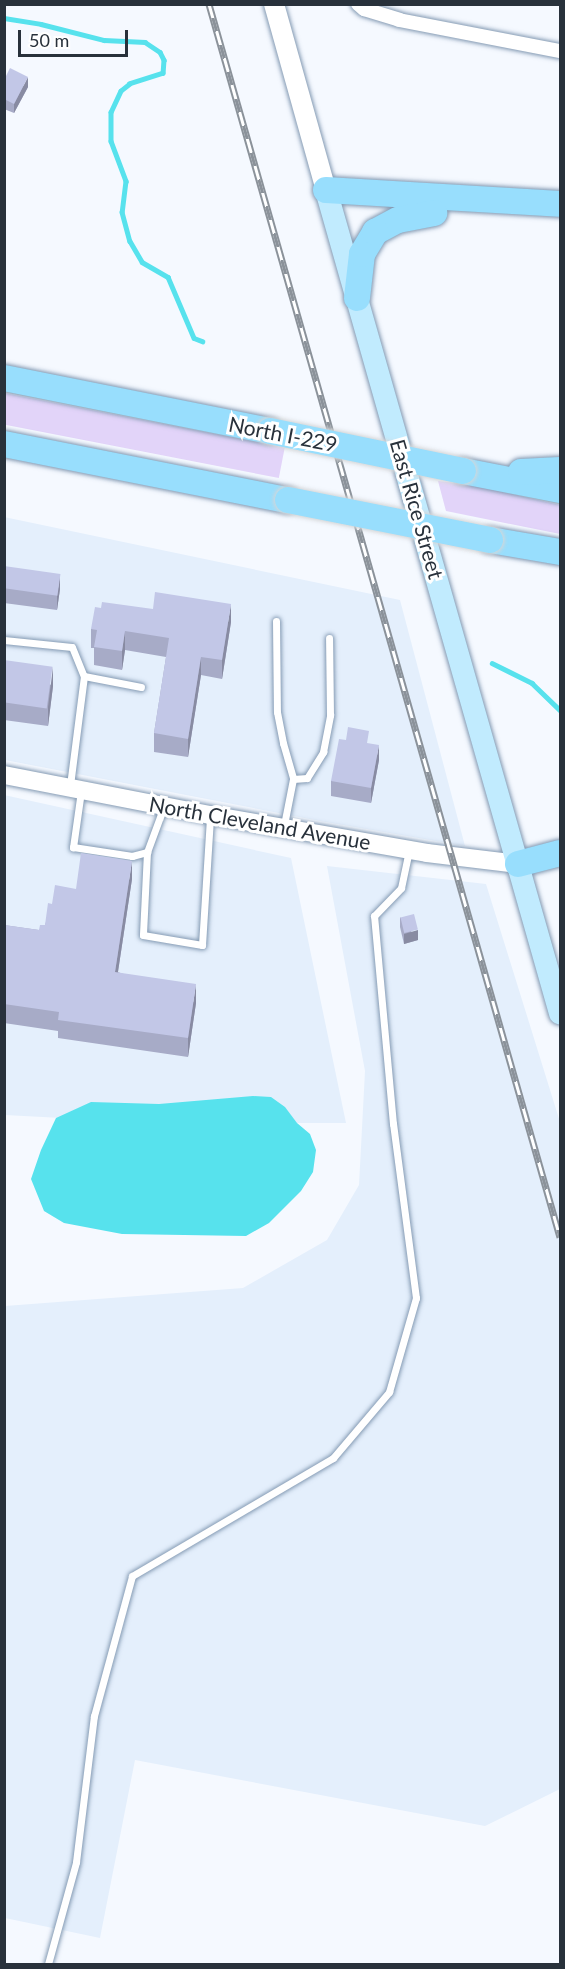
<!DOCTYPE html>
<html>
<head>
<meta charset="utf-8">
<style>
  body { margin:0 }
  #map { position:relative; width:565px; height:1969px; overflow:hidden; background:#f5f9ff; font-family:Lato,sans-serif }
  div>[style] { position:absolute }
  .built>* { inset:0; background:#e4effc }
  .green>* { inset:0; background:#e2d4f9; transform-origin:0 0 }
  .water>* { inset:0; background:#57e2ed }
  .stream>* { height:4.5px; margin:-2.25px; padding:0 2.25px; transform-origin:2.25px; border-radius:2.25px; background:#57e2ed }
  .roads { filter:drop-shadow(0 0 2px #859bb4) drop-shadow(0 0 2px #859bb4) }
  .service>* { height:7px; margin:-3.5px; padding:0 3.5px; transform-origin:3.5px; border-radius:3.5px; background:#fff }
  .minor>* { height:14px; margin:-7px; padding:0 7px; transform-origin:7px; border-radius:7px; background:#fff }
  .tertiary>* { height:18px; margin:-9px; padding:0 9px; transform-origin:9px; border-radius:9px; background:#fff }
  .secondary>* { height:20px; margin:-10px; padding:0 10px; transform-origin:10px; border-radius:10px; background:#fff }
  .primary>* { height:22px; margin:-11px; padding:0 11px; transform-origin:11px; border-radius:11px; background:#c1ebfe }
  .motorway>* { height:26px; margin:-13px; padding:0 13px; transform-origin:13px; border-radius:13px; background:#98defd }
  .rail>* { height:7px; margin-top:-3.5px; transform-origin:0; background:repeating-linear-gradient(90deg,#fff 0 14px,#8b929a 0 28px); box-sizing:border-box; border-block:2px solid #8b929a }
  .bridges { filter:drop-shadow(0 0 2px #d4d6d8) drop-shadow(0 0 2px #d4d6d8) }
  .motorway-bridge>* { height:26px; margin:-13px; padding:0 13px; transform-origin:13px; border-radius:13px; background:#98defd }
  .wall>* { inset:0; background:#a7abc7 }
  .shaded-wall>* { inset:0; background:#888ba2 }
  .building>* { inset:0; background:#c2c7e7; transform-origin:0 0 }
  span { translate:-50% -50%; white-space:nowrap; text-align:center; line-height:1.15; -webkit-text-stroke:6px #fff; paint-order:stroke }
  .street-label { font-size:21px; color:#28313b }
  .frame { position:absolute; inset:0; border:6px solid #28313b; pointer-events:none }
  .scale { position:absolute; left:18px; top:30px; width:110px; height:27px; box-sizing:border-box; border:3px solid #28313b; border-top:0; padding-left:8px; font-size:18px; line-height:21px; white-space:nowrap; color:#28313b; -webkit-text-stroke:4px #fff; paint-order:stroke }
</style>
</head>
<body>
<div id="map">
  <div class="built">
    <i style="clip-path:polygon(4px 517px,400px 600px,465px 846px,320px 821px,5px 760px)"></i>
    <i style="clip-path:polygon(4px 795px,291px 858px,346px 1123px,156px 1123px,5px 1115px)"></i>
    <i style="clip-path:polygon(327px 866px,486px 884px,560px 1122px,560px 1789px,485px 1826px,135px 1760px,100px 1938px,5px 1918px,5px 1306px,243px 1288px,327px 1240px,359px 1185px,365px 1071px)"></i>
  </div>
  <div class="green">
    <i style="left:4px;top:393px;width:286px;height:31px;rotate:11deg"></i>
    <i style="clip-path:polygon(438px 481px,467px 484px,560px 505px,560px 534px,446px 511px)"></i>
  </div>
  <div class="water">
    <i style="clip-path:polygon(253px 1096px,271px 1097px,285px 1107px,297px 1123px,310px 1134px,316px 1150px,313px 1172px,301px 1191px,269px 1223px,246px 1236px,122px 1234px,64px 1223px,44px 1211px,31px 1179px,41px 1150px,56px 1118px,91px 1102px,159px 1104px)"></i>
  </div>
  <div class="stream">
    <i style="left:4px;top:18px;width:37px;rotate:9deg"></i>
    <i style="left:41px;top:24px;width:65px;rotate:14.3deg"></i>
    <i style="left:104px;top:40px;width:41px;rotate:2.8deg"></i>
    <i style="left:145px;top:42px;width:18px;rotate:34deg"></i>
    <i style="left:160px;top:52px;width:9px;rotate:63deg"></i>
    <i style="left:164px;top:60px;width:13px;rotate:94deg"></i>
    <i style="left:163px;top:73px;width:35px;rotate:162deg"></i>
    <i style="left:130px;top:84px;width:11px;rotate:142deg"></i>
    <i style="left:121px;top:91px;width:23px;rotate:115deg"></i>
    <i style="left:111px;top:112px;width:29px;rotate:90deg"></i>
    <i style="left:111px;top:141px;width:43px;rotate:69.4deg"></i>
    <i style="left:126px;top:181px;width:31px;rotate:97deg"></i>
    <i style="left:122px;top:212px;width:30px;rotate:75deg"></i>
    <i style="left:130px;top:241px;width:24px;rotate:60deg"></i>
    <i style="left:142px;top:262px;width:30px;rotate:30deg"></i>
    <i style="left:168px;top:277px;width:66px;rotate:66.9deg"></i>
    <i style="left:194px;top:338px;width:9px;rotate:21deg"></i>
    <i style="left:492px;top:663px;width:45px;rotate:26.6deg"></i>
    <i style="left:532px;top:683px;width:39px;rotate:44deg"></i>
  </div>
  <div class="roads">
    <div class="service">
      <i style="left:276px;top:621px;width:91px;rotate:89.4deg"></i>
      <i style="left:277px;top:712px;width:32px;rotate:79deg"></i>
      <i style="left:283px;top:743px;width:37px;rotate:74deg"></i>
      <i style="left:293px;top:779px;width:47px;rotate:101.1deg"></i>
      <i style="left:4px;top:640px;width:68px;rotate:5.9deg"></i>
      <i style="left:72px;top:647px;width:31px;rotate:68deg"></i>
      <i style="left:84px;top:676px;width:110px;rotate:97.3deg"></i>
      <i style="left:84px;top:676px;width:58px;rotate:10.9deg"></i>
      <i style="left:293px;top:779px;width:14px;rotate:-4deg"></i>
      <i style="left:307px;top:778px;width:31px;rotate:-58deg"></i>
      <i style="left:323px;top:752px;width:38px;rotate:-79deg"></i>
      <i style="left:330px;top:715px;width:77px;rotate:-90.7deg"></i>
      <i style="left:81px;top:791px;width:57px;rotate:98.1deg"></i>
      <i style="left:73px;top:847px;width:60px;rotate:8.7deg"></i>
      <i style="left:132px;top:856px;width:16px;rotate:-15deg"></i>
      <i style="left:147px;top:852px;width:49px;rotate:-69.7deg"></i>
      <i style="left:147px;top:852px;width:83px;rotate:92.8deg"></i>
      <i style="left:143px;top:935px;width:60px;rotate:9.6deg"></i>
      <i style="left:202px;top:945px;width:128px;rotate:-86.4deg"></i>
      <i style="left:48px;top:1964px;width:106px;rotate:-74.6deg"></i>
      <i style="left:76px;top:1862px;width:147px;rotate:-83deg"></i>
      <i style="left:94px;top:1716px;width:145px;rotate:-74.8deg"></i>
      <i style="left:132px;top:1576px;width:233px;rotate:-30.4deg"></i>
      <i style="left:333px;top:1458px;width:87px;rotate:-49.7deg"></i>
      <i style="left:389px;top:1392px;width:98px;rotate:-74deg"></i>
      <i style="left:416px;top:1298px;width:176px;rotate:-97.5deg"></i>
      <i style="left:393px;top:1124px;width:209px;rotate:-95.2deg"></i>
      <i style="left:374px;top:916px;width:39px;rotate:-46deg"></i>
      <i style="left:401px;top:888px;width:39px;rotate:-78deg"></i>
    </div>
    <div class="minor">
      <i style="left:358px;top:4px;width:8px;rotate:40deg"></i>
      <i style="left:364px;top:9px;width:37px;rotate:17deg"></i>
      <i style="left:399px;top:20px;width:164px;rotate:10.9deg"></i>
    </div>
    <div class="tertiary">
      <i style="left:4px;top:775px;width:210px;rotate:11deg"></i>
      <i style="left:210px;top:815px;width:220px;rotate:9.9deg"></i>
      <i style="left:427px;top:853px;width:92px;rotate:6.9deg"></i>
    </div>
    <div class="secondary">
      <i style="left:274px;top:4px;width:193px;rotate:74.4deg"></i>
    </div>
    <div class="primary">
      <i style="left:326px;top:190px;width:856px;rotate:74.13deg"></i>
    </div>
    <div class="motorway">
      <i style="left:326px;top:190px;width:234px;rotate:3.4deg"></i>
      <i style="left:357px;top:298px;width:44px;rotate:-83.5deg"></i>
      <i style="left:362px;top:254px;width:26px;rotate:-59deg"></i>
      <i style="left:375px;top:232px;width:26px;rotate:-28deg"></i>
      <i style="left:398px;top:220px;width:37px;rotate:-11deg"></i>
      <i style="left:4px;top:378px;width:271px;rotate:11.3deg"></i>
      <i style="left:4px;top:444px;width:289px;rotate:11.2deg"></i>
      <i style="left:463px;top:471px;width:99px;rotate:11.1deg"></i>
      <i style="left:521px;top:472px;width:39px;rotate:-3deg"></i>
      <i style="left:490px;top:540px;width:71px;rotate:9.7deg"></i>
      <i style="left:518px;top:864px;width:43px;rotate:-14.7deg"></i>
    </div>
  </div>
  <div class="rail">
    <i style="left:209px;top:4px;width:1282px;rotate:74.11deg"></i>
  </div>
  <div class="bridges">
    <div class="motorway-bridge">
      <i style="left:270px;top:431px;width:197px;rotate:11.7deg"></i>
      <i style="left:288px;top:500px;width:206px;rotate:11.2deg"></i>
    </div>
  </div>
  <div class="wall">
    <i style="clip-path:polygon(4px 80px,28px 87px,14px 113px,4px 109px)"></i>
    <i style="clip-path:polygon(4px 566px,60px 589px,57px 610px,4px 603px)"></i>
    <i style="clip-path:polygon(231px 622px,222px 679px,201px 675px,188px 757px,154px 752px,154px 733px,166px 657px,125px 650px,122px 670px,94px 665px,94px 648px,91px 648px,91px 629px)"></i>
    <i style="clip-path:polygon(4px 660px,53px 686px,48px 726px,4px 720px)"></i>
    <i style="clip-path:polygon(369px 744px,379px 760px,371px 803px,331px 796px,331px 781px)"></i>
    <i style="clip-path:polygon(132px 879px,118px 972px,196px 1003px,188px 1057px,58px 1038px,58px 1031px,4px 1023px,4px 925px,39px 930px,45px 925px,52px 904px)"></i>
    <i style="clip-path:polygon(400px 917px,418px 940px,404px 944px,400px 927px)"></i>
  </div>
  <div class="shaded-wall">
    <i style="clip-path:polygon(28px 77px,28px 87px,14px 113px,14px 104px)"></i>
    <i style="clip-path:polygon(60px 574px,60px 589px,57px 610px,57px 596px)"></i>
    <i style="clip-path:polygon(231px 604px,231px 622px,222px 679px,222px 660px)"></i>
    <i style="clip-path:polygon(125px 631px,125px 650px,122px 670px,122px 651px)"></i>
    <i style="clip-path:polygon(201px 657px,201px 675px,188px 757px,188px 739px)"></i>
    <i style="clip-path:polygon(53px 667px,53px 686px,48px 726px,48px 707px)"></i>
    <i style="clip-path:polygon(379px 745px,379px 760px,371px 803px,371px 788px)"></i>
    <i style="clip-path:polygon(132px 861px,132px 879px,115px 991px,115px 972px)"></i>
    <i style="clip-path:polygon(418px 930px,418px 940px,404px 944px,404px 934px)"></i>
    <i style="clip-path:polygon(196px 984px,196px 1003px,188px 1057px,188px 1038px)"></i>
  </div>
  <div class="building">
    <i style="clip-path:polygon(10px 68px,28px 77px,14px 104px,4px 99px,4px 80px)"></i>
    <i style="left:4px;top:566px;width:57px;height:22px;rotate:8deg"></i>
    <i style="clip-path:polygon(155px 592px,231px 604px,222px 660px,201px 657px,188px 739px,154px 733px,169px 638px,125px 631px,122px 651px,94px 647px,97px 630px,91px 629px,95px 607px,101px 608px,102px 602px,153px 609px)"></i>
    <i style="left:4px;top:660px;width:49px;height:42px;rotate:8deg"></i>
    <i style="clip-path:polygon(348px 727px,369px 731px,367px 743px,379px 745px,371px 788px,331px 781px,339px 739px,346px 740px)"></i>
    <i style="clip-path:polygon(81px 853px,132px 861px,115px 972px,196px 984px,188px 1038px,58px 1020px,59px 1012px,4px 1004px,4px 925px,39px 930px,40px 925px,45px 925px,48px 903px,52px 904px,55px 885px,76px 889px)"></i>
    <i style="left:414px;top:914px;width:16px;height:14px;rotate:76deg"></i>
  </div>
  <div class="street-label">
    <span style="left:283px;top:434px;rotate:11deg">North I-229</span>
    <span style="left:417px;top:509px;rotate:74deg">East Rice Street</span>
    <span style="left:260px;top:823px;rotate:10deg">North Cleveland Avenue</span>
  </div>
  <div class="frame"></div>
  <div class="scale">50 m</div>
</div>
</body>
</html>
